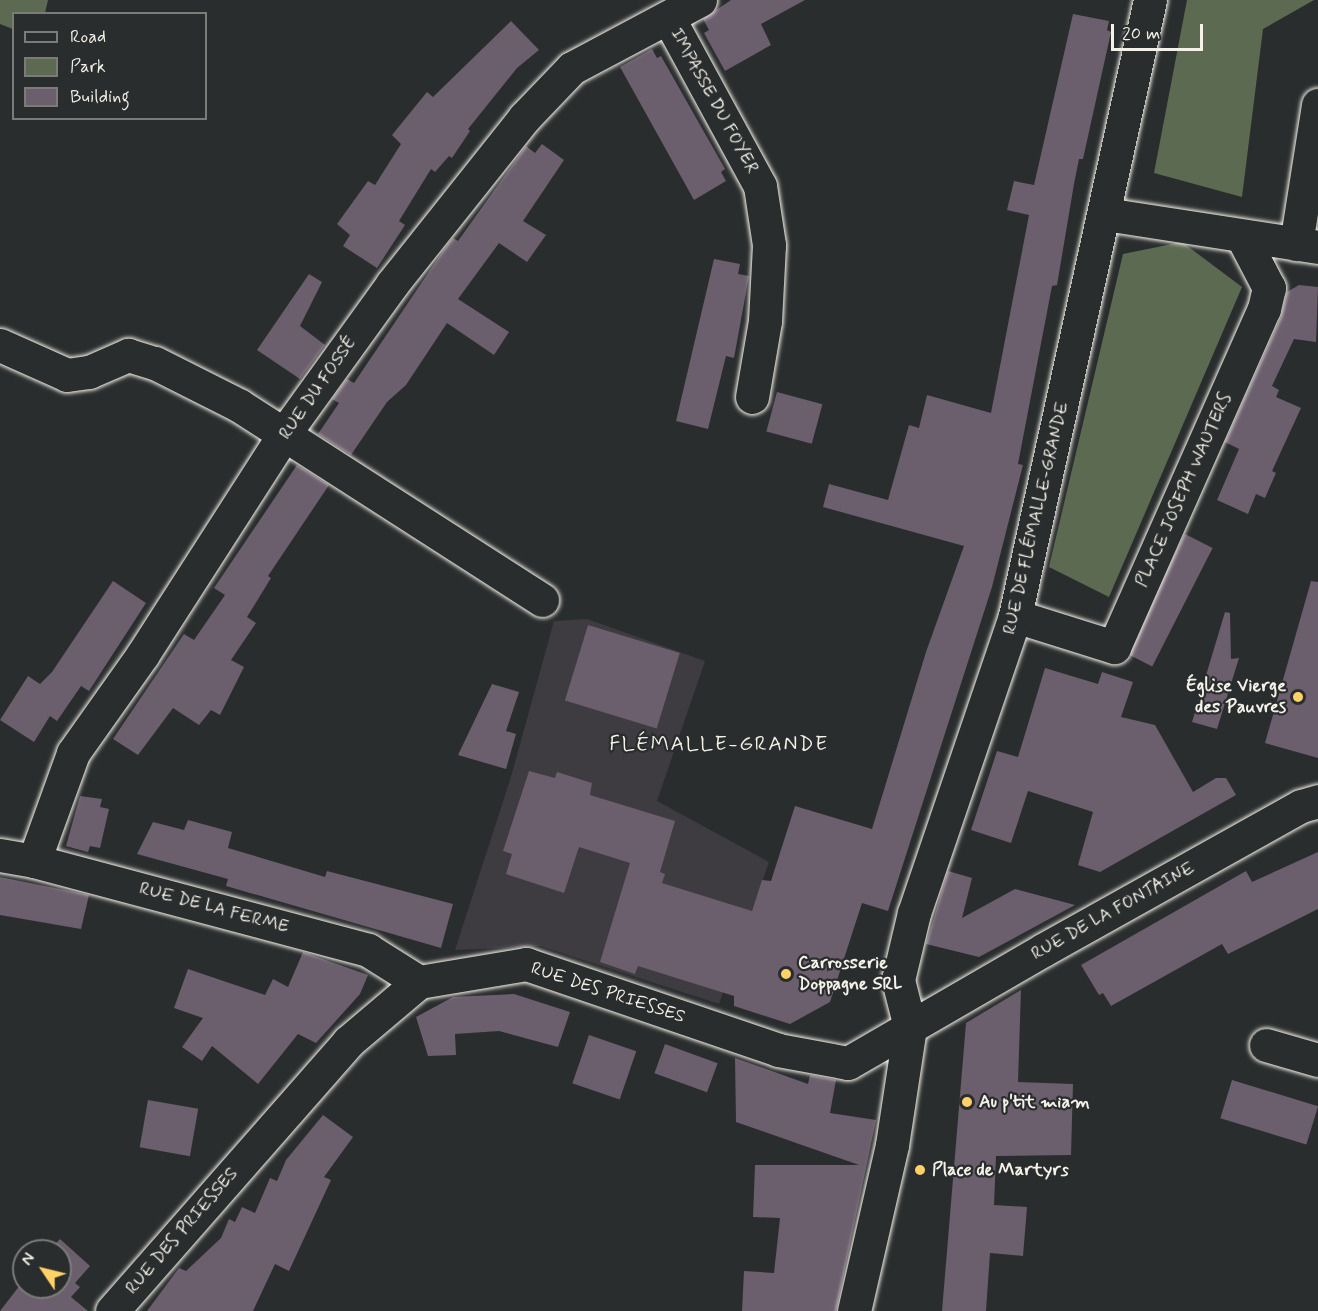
<!DOCTYPE html>
<html>
<head>
<meta charset="utf-8">
<style>
  body { margin:0 }
  #map { position:relative; width:1318px; height:1311px; overflow:hidden; background:#2a2d2e; font-family:Mynerve,sans-serif }
  div>[style] { position:absolute }
  .built>* { inset:0; background:#3e3c41 }
  .green>* { inset:0; background:#5d6a52 }
  .building>* { inset:0; background:#6b5e6d; transform-origin:0 0 }
  .roads { filter:drop-shadow(0 0 2px #f4f1e8) drop-shadow(0 0 2px #f4f1e8) }
  .minor>* { height:33px; margin:-16.5px; padding:0 16.5px; transform-origin:16.5px; border-radius:16.5px; background:#2a2d2e }
  .dots>* { width:16px; height:16px; translate:-50% -50%; box-sizing:border-box; border:3px solid #2a2d2e; border-radius:50% }
  span { translate:-50% -50%; white-space:nowrap; text-align:center; line-height:1.15; -webkit-text-stroke:4.5px #2a2d2e; paint-order:stroke }
  .street-label { font-size:18px; color:#f4f1e8 }
  .poi-label { font-size:18px; color:#f4f1e8; font-weight:700 }
  .right { translate:-100% -50%; text-align:right }
  .left { translate:0 -50%; text-align:left }
  .quarter-label { font-size:21px; color:#f4f1e8; letter-spacing:1.5px }
  .legend { position:absolute; left:12px; top:12px; width:195px; height:108px; box-sizing:border-box; background:#2a2d2e; border:2px solid #7b7b78; margin:0; padding:8px 10px; list-style:none; font-size:18px; color:#f4f1e8 }
  .legend li { display:flex; align-items:center; gap:12px; height:30px }
  .legend b { width:30px; border:2px solid #7b7b78 }
  .north { position:absolute; left:12px; top:1239px; width:60px; height:60px; box-sizing:border-box; background:#2a2d2e; border:2px solid #7b7b78; border-radius:50%; rotate:305deg; font-size:16px; font-weight:700; line-height:24px; text-align:center; color:#f4f1e8 }
  .north::after { content:''; display:block; margin:auto; width:21px; height:27px; background:#ffd166; clip-path:polygon(50% 0,100% 100%,50% 72%,0 100%) }
  .scale { position:absolute; left:1111px; top:24px; width:92px; height:27px; box-sizing:border-box; border:3px solid #f4f1e8; border-top:0; padding-left:8px; font-size:18px; line-height:21px; white-space:nowrap; color:#f4f1e8; -webkit-text-stroke:4px #2a2d2e; paint-order:stroke }
</style>
</head>
<body>
<div id="map">
  <div class="built">
    <i style="clip-path:polygon(587px 619px,705px 661px,657px 801px,769px 862px,719px 1004px,541px 946px,455px 950px,511px 777px,554px 621px)"></i>
  </div>
  <div class="green">
    <i style="clip-path:polygon(0 0,48px 0,45px 13px,14px 14px,13px 29px,0 24px)"></i>
    <i style="clip-path:polygon(1187px 0,1314px 0,1263px 29px,1242px 197px,1154px 173px)"></i>
    <i style="clip-path:polygon(1182px 242px,1242px 287px,1109px 597px,1049px 567px,1123px 254px)"></i>
  </div>
  <div class="building">
    <i style="clip-path:polygon(731px 0,805px 0,761px 24px,771px 45px,725px 71px,704px 33px,709px 30px,703px 19px)"></i>
    <i style="clip-path:polygon(1073px 14px,1109px 21px,1107px 30px,1111px 32px,1083px 159px,1079px 159px,1074px 184px,1057px 285px,1052px 286px,1018px 464px,1023px 465px,992px 587px,888px 911px,862px 903px,830px 1002px,790px 1024px,734px 1006px,734px 996px,638px 966px,635px 974px,600px 962px,630px 863px,579px 847px,564px 893px,506px 874px,512px 854px,503px 851px,529px 771px,555px 778px,557px 772px,592px 783px,590px 795px,675px 821px,660px 872px,665px 874px,662px 883px,752px 911px,762px 880px,771px 881px,795px 806px,872px 829px,926px 652px,964px 546px,823px 507px,829px 484px,888px 500px,909px 425px,919px 428px,927px 395px,991px 413px,1029px 215px,1007px 210px,1014px 181px,1034px 185px)"></i>
    <i style="clip-path:polygon(511px 21px,539px 50px,517px 68px,468px 129px,470px 131px,452px 158px,449px 156px,435px 172px,431px 169px,399px 221px,405px 225px,377px 268px,343px 246px,350px 235px,337px 224px,368px 181px,375px 185px,401px 144px,392px 135px,427px 92px,433px 97px)"></i>
    <i style="clip-path:polygon(652px 49px,657px 58px,661px 56px,725px 169px,721px 172px,726px 181px,694px 200px,620px 67px)"></i>
    <i style="clip-path:polygon(542px 144px,564px 160px,523px 221px,546px 235px,527px 262px,499px 243px,458px 299px,509px 332px,494px 355px,447px 323px,406px 385px,387px 402px,351px 455px,318px 434px,339px 403px,332px 399px,347px 379px,354px 383px,445px 248px,453px 238px,458px 241px,526px 146px,535px 153px)"></i>
    <i style="clip-path:polygon(714px 259px,740px 264px,738px 274px,749px 276px,734px 358px,726px 356px,708px 429px,676px 421px)"></i>
    <i style="clip-path:polygon(309px 274px,322px 282px,300px 326px,325px 345px,300px 379px,257px 350px)"></i>
    <i style="clip-path:polygon(1299px 285px,1318px 287px,1316px 342px,1294px 339px,1272px 386px,1279px 390px,1276px 397px,1301px 408px,1272px 471px,1276px 473px,1265px 498px,1256px 494px,1248px 514px,1217px 500px,1239px 449px,1225px 442px,1281px 317px,1287px 292px)"></i>
    <i style="left:777px;top:392px;width:47px;height:41px;rotate:15deg"></i>
    <i style="clip-path:polygon(297px 465px,329px 485px,268px 576px,271px 578px,247px 617px,256px 623px,231px 660px,244px 667px,220px 715px,211px 710px,199px 725px,173px 708px,138px 755px,113px 739px,184px 634px,194px 640px,225px 595px,214px 588px)"></i>
    <i style="left:1185px;top:534px;width:31px;height:133px;rotate:27deg"></i>
    <i style="clip-path:polygon(113px 581px,146px 603px,89px 691px,81px 686px,57px 721px,50px 716px,34px 742px,0 720px,28px 676px,40px 684px,52px 672px)"></i>
    <i style="clip-path:polygon(1311px 581px,1318px 582px,1318px 758px,1265px 743px)"></i>
    <i style="clip-path:polygon(1225px 612px,1230px 613px,1231px 659px,1239px 658px,1217px 729px,1192px 722px)"></i>
    <i style="left:588px;top:625px;width:96px;height:79px;rotate:17deg"></i>
    <i style="clip-path:polygon(1045px 668px,1098px 684px,1102px 672px,1133px 682px,1121px 717px,1155px 725px,1193px 792px,1216px 778px,1226px 778px,1236px 795px,1100px 872px,1078px 865px,1093px 812px,1028px 791px,1011px 843px,971px 830px,997px 751px,1018px 757px)"></i>
    <i style="clip-path:polygon(492px 684px,519px 692px,506px 731px,516px 734px,506px 769px,458px 755px)"></i>
    <i style="clip-path:polygon(80px 796px,102px 799px,100px 807px,109px 809px,100px 848px,90px 846px,88px 852px,66px 846px)"></i>
    <i style="clip-path:polygon(188px 820px,232px 832px,228px 848px,325px 877px,327px 871px,453px 904px,441px 948px,226px 886px,228px 879px,137px 854px,153px 822px,184px 830px)"></i>
    <i style="clip-path:polygon(1318px 852px,1318px 909px,1228px 954px,1222px 944px,1111px 1006px,1103px 993px,1099px 995px,1081px 965px,1246px 871px,1252px 882px)"></i>
    <i style="clip-path:polygon(948px 871px,972px 878px,962px 918px,1015px 889px,1075px 905px,979px 957px,926px 944px)"></i>
    <i style="clip-path:polygon(0 877px,89px 895px,81px 929px,0 915px)"></i>
    <i style="clip-path:polygon(303px 952px,368px 975px,360px 994px,316px 1043px,298px 1034px,258px 1084px,212px 1046px,202px 1061px,182px 1047px,203px 1018px,174px 1008px,188px 969px,265px 995px,273px 979px,288px 987px)"></i>
    <i style="clip-path:polygon(1021px 990px,1018px 1082px,1073px 1084px,1071px 1155px,996px 1156px,994px 1205px,1027px 1207px,1023px 1256px,990px 1253px,986px 1311px,942px 1311px,966px 1023px)"></i>
    <i style="clip-path:polygon(514px 994px,570px 1012px,558px 1047px,499px 1031px,455px 1034px,456px 1055px,428px 1056px,416px 1017px,453px 997px)"></i>
    <i style="left:589px;top:1035px;width:50px;height:51px;rotate:19deg"></i>
    <i style="left:665px;top:1044px;width:56px;height:31px;rotate:20deg"></i>
    <i style="clip-path:polygon(735px 1058px,808px 1084px,810px 1075px,836px 1080px,830px 1113px,876px 1120px,836px 1311px,742px 1311px,744px 1271px,774px 1273px,780px 1218px,753px 1217px,755px 1165px,859px 1165px,736px 1122px)"></i>
    <i style="left:1232px;top:1080px;width:90px;height:40px;rotate:17deg"></i>
    <i style="left:148px;top:1100px;width:51px;height:48px;rotate:10deg"></i>
    <i style="clip-path:polygon(323px 1115px,353px 1137px,324px 1177px,331px 1180px,289px 1271px,275px 1264px,253px 1311px,147px 1311px,179px 1268px,186px 1271px,221px 1238px,229px 1219px,235px 1222px,242px 1207px,255px 1213px,270px 1178px,277px 1181px,286px 1160px)"></i>
    <i style="clip-path:polygon(60px 1239px,90px 1266px,75px 1283px,80px 1287px,71px 1297px,88px 1311px,0 1311px,24px 1280px,24px 1287px,60px 1287px,60px 1251px,49px 1251px)"></i>
  </div>
  <div class="roads">
    <div class="minor">
      <i style="left:669px;top:19px;width:190px;rotate:61.4deg"></i>
      <i style="left:760px;top:186px;width:60px;rotate:81.3deg"></i>
      <i style="left:769px;top:245px;width:76px;rotate:93deg"></i>
      <i style="left:765px;top:321px;width:77px;rotate:99.7deg"></i>
      <i style="left:1105px;top:214px;width:216px;rotate:8.8deg"></i>
      <i style="left:1296px;top:244px;width:141px;rotate:-81deg"></i>
      <i style="left:0;top:345px;width:73px;rotate:24.1deg"></i>
      <i style="left:67px;top:375px;width:22px;rotate:-8deg"></i>
      <i style="left:89px;top:372px;width:43px;rotate:-23.6deg"></i>
      <i style="left:128px;top:355px;width:28px;rotate:17deg"></i>
      <i style="left:155px;top:363px;width:95px;rotate:26.8deg"></i>
      <i style="left:240px;top:406px;width:359px;rotate:32.7deg"></i>
      <i style="left:1015px;top:616px;width:104px;rotate:17.4deg"></i>
      <i style="left:1114px;top:647px;width:370px;rotate:-66.1deg"></i>
      <i style="left:1264px;top:309px;width:22px;rotate:-77deg"></i>
      <i style="left:1269px;top:288px;width:56px;rotate:-117.5deg"></i>
      <i style="left:0;top:855px;width:35px;rotate:10deg"></i>
      <i style="left:34px;top:861px;width:346px;rotate:14.9deg"></i>
      <i style="left:368px;top:950px;width:60px;rotate:32.1deg"></i>
      <i style="left:34px;top:861px;width:115px;rotate:-70.1deg"></i>
      <i style="left:73px;top:753px;width:121px;rotate:-54.7deg"></i>
      <i style="left:143px;top:654px;width:261px;rotate:-57.3deg"></i>
      <i style="left:284px;top:434px;width:185px;rotate:-54.2deg"></i>
      <i style="left:392px;top:284px;width:212px;rotate:-51.5deg"></i>
      <i style="left:524px;top:118px;width:69px;rotate:-46.2deg"></i>
      <i style="left:572px;top:68px;width:145px;rotate:-28deg"></i>
      <i style="left:1266px;top:1045px;width:54px;rotate:16.1deg"></i>
      <i style="left:112px;top:1311px;width:358px;rotate:-48.7deg"></i>
      <i style="left:348px;top:1042px;width:93px;rotate:-40.2deg"></i>
      <i style="left:419px;top:982px;width:109px;rotate:-9.5deg"></i>
      <i style="left:526px;top:964px;width:266px;rotate:18.8deg"></i>
      <i style="left:778px;top:1050px;width:71px;rotate:10.5deg"></i>
      <i style="left:848px;top:1063px;width:225px;rotate:-30.1deg"></i>
      <i style="left:1043px;top:950px;width:295px;rotate:-29.2deg"></i>
      <i style="left:1301px;top:806px;width:18px;rotate:-16deg"></i>
      <i style="left:854px;top:1311px;width:170px;rotate:-77.1deg"></i>
      <i style="left:892px;top:1145px;width:119px;rotate:-81.3deg"></i>
      <i style="left:910px;top:1027px;width:49px;rotate:-104.3deg"></i>
      <i style="left:898px;top:980px;width:69px;rotate:-76.6deg"></i>
      <i style="left:914px;top:913px;width:314px;rotate:-71.2deg"></i>
      <i style="left:1015px;top:616px;width:631px;rotate:-77.64deg"></i>
    </div>
  </div>
  <div class="dots">
    <i style="left:1298px;top:697px;background:#ffd166"></i>
    <i style="left:786px;top:974px;background:#ffd166"></i>
    <i style="left:967px;top:1102px;background:#ffd166"></i>
    <i style="left:920px;top:1170px;background:#ffd166"></i>
  </div>
  <div class="street-label">
    <span style="left:714px;top:101px;rotate:61deg">IMPASSE DU FOYER</span>
    <span style="left:318px;top:388px;rotate:-55deg">RUE DU FOSSÉ</span>
    <span style="left:1184px;top:490px;rotate:-66deg">PLACE JOSEPH WAUTERS</span>
    <span style="left:1036px;top:518px;rotate:-77deg">RUE DE FLÉMALLE-GRANDE</span>
    <span style="left:214px;top:908px;rotate:15deg">RUE DE LA FERME</span>
    <span style="left:1113px;top:911px;rotate:-29deg">RUE DE LA FONTAINE</span>
    <span style="left:608px;top:993px;rotate:18deg">RUE DES PRIESSES</span>
    <span style="left:182px;top:1231px;rotate:-49deg">RUE DES PRIESSES</span>
  </div>
  <div class="poi-label">
    <span class="right" style="left:1286px;top:697px">Église Vierge<br>des Pauvres</span>
    <span class="left" style="left:798px;top:974px">Carrosserie<br>Doppagne SRL</span>
    <span class="left" style="left:979px;top:1102px">Au p'tit miam</span>
    <span class="left" style="left:932px;top:1170px">Place de Martyrs</span>
  </div>
  <div class="quarter-label">
    <span style="left:719px;top:744px">FLÉMALLE-GRANDE</span>
  </div>
  <ul class="legend">
  <li><b style="height:8px;background:#2a2d2e"></b>Road</li>
  <li><b style="height:16px;background:#5d6a52"></b>Park</li>
  <li><b style="height:16px;background:#6b5e6d"></b>Building</li>
  </ul>
  <div class="north">N</div>
  <div class="scale">20 m</div>
</div>
</body>
</html>
